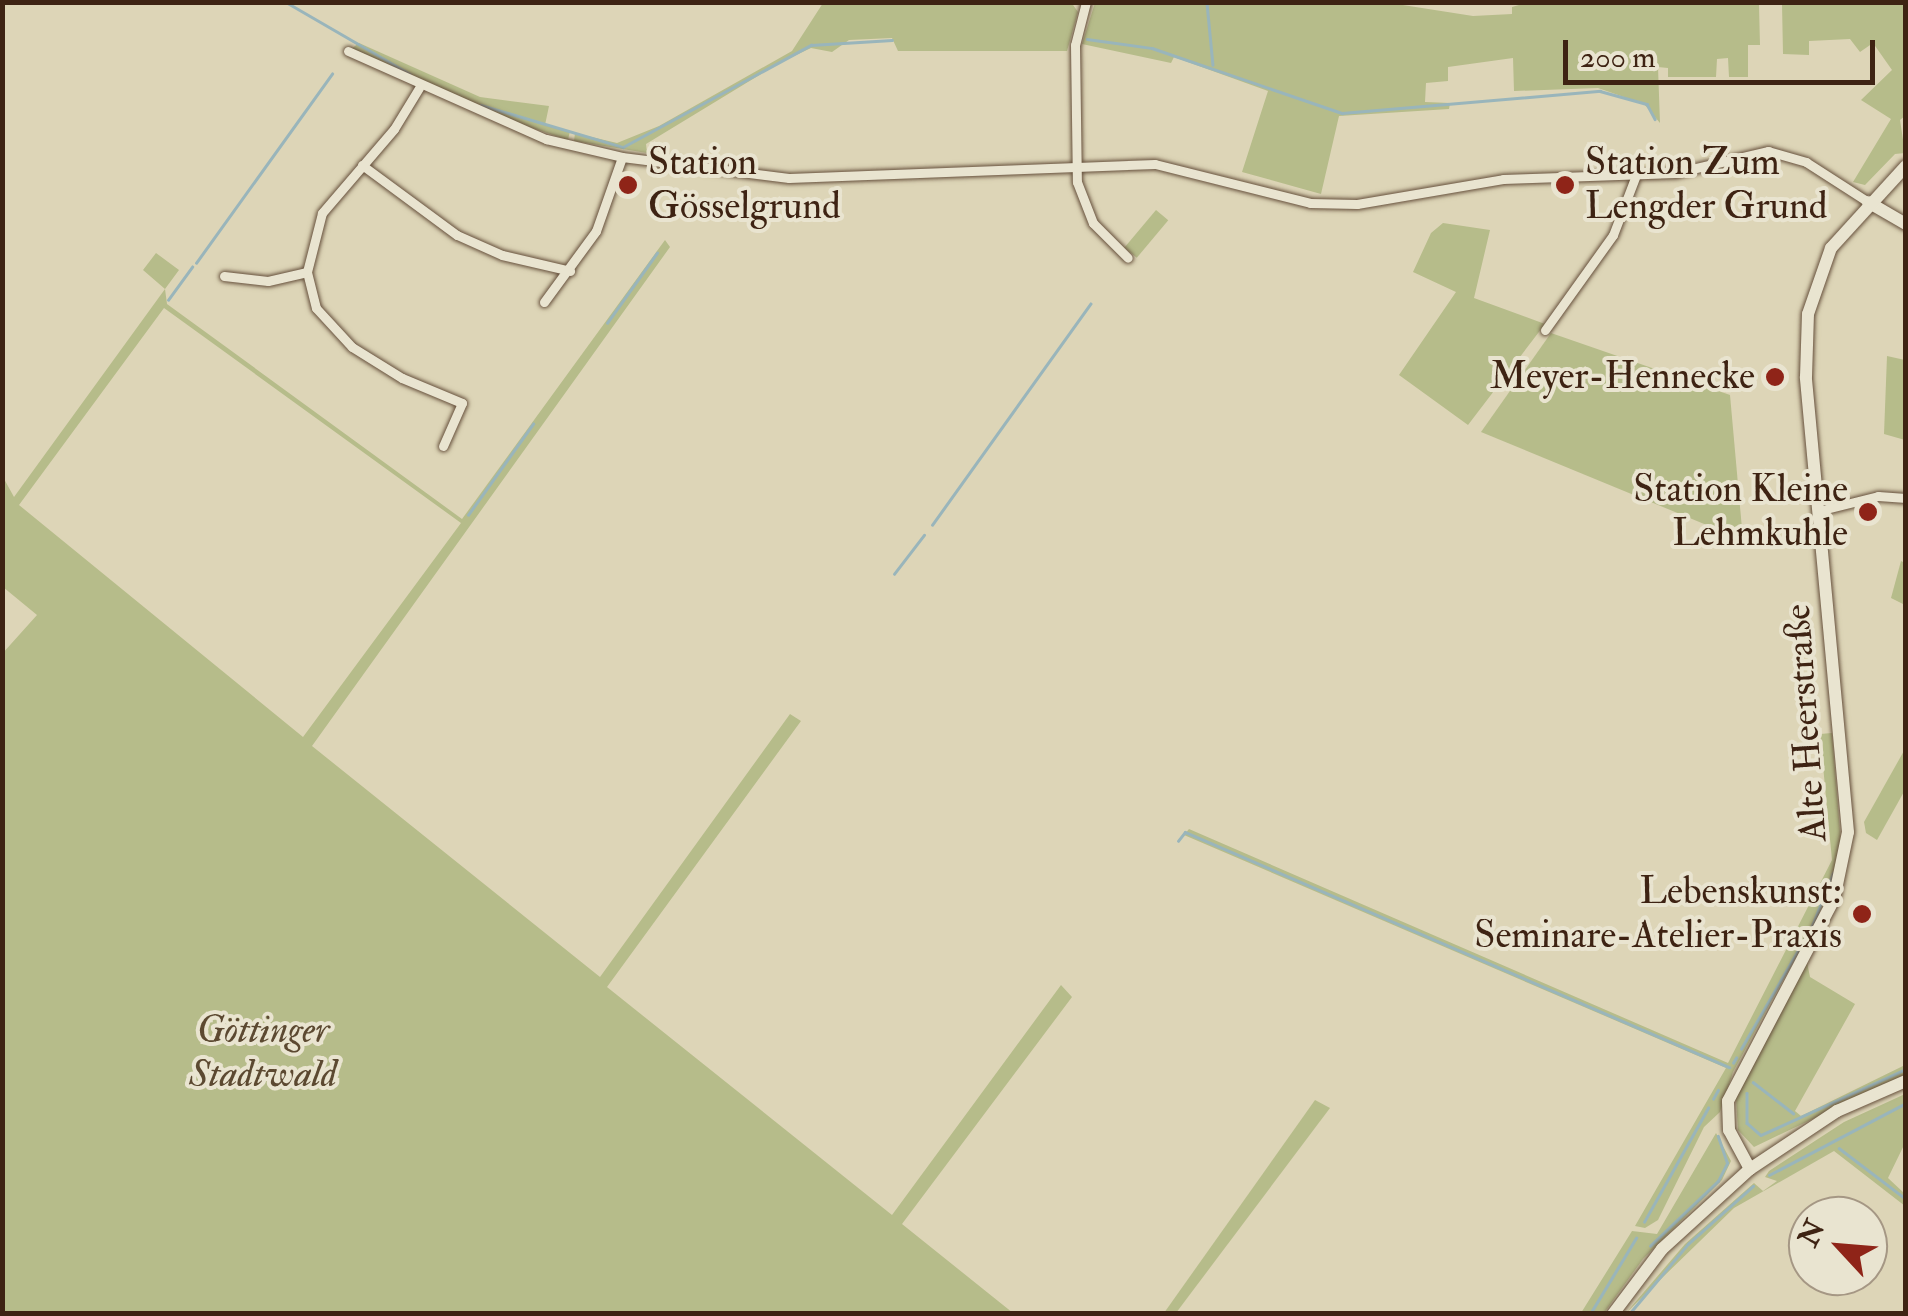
<!DOCTYPE html>
<html>
<head>
<meta charset="utf-8">
<style>
  body { margin:0 }
  #map { position:relative; width:1908px; height:1316px; overflow:hidden; background:#ddd5b7; font-family:"IM FELL Double Pica",serif }
  div>[style] { position:absolute }
  .green>* { inset:0; background:#b6bc8a; transform-origin:0 0 }
  .stream>* { height:2.5px; margin:-1.25px; padding:0 1.25px; transform-origin:1.25px; border-radius:1.25px; background:#99b5bb }
  .roads { filter:drop-shadow(0 0 2px #66503c) drop-shadow(0 0 2px #66503c) }
  .street>* { height:9px; margin:-4.5px; padding:0 4.5px; transform-origin:4.5px; border-radius:4.5px; background:#e9e4d0 }
  .secondary>* { height:12px; margin:-6px; padding:0 6px; transform-origin:6px; border-radius:6px; background:#e9e4d0 }
  .dots>* { width:28px; height:28px; translate:-50% -50%; box-sizing:border-box; border:5px solid #e9e4d0; border-radius:50% }
  span { translate:-50% -50%; white-space:nowrap; text-align:center; line-height:1.15; -webkit-text-stroke:8px #e9e4d0; paint-order:stroke }
  .poi-label { font-size:38px; color:#3e2313 }
  .left { translate:0 -50%; text-align:left }
  .right { translate:-100% -50%; text-align:right }
  .street-label { font-size:38px; color:#3e2313 }
  .park-label { font-size:38px; color:#5c4931; font-style:italic }
  .frame { position:absolute; inset:0; border:5px solid #3e2313; pointer-events:none }
  .north { position:absolute; left:1788px; top:1196px; width:100px; height:100px; box-sizing:border-box; background:#e9e4d0; border:2px solid #a59784; border-radius:50%; rotate:296deg; font-size:28px; font-weight:700; line-height:40px; text-align:center; color:#3e2313 }
  .north::after { content:''; display:block; margin:auto; width:35px; height:45px; background:#8f2418; clip-path:polygon(50% 0,100% 100%,50% 72%,0 100%) }
  .scale { position:absolute; left:1563px; top:40px; width:312px; height:45px; box-sizing:border-box; border:5px solid #3e2313; border-top:0; padding-left:12px; font-size:30px; line-height:35px; white-space:nowrap; color:#3e2313; -webkit-text-stroke:8px #e9e4d0; paint-order:stroke }
</style>
</head>
<body>
<div id="map">
  <div class="green">
    <i style="clip-path:polygon(1071px 2px,1078px 12px,1067px 51px,898px 51px,892px 38px,849px 40px,832px 52px,811px 48px,779px 63px,646px 144px,647px 153px,574px 141px,575px 133px,617px 143px,659px 126px,792px 51px,823px 3px)"></i>
    <i style="clip-path:polygon(1390px 3px,1473px 16px,1512px 14px,1512px 7px,1529px 2px,1905px 3px,1906px 115px,1900px 120px,1905px 153px,1895px 154px,1865px 185px,1853px 182px,1891px 119px,1861px 100px,1892px 70px,1873px 43px,1860px 52px,1850px 39px,1809px 41px,1809px 55px,1783px 54px,1782px 4px,1759px 5px,1760px 45px,1748px 45px,1748px 77px,1729px 77px,1728px 58px,1717px 59px,1716px 77px,1668px 77px,1668px 68px,1658px 67px,1660px 123px,1644px 104px,1598px 88px,1514px 91px,1513px 58px,1448px 67px,1448px 81px,1426px 83px,1425px 102px,1450px 103px,1449px 109px,1339px 116px,1321px 194px,1242px 172px,1268px 91px,1174px 57px,1171px 63px,1082px 44px,1095px 3px)"></i>
    <i style="clip-path:polygon(359px 43px,480px 97px,549px 106px,545px 125px,570px 131px,568px 140px,494px 115px,351px 49px)"></i>
    <i style="left:1156px;top:210px;width:16px;height:49px;rotate:40deg"></i>
    <i style="clip-path:polygon(1443px 223px,1490px 230px,1474px 298px,1545px 324px,1468px 425px,1399px 375px,1456px 292px,1413px 272px,1431px 233px)"></i>
    <i style="clip-path:polygon(evenodd,665px 240px,670px 247px,312px 746px,600px 977px,790px 714px,801px 721px,607px 987px,892px 1215px,1061px 985px,1072px 997px,902px 1224px,1013px 1313px,3px 1313px,2px 654px,37px 615px,3px 587px,3px 477px,14px 497px,165px 289px,143px 270px,156px 253px,179px 270px,165px 289px,167px 304px,462px 519px,665px 240px,164px 308px,461px 523px,303px 737px,19px 505px,164px 308px)"></i>
    <i style="clip-path:polygon(1551px 333px,1730px 395px,1743px 540px,1481px 432px)"></i>
    <i style="clip-path:polygon(1887px 356px,1905px 360px,1905px 440px,1884px 434px)"></i>
    <i style="clip-path:polygon(1901px 561px,1905px 563px,1905px 605px,1891px 598px)"></i>
    <i style="clip-path:polygon(1832px 733px,1841px 843px,1832px 889px,1733px 1072px,1720px 1112px,1704px 1127px,1658px 1220px,1645px 1228px,1635px 1226px,1726px 1068px,1184px 835px,1189px 829px,1728px 1063px,1832px 860px,1820px 734px)"></i>
    <i style="clip-path:polygon(1905px 749px,1905px 790px,1877px 840px,1866px 833px,1864px 822px)"></i>
    <i style="clip-path:polygon(1807px 962px,1810px 977px,1855px 1004px,1795px 1111px,1801px 1116px,1905px 1065px,1905px 1075px,1754px 1147px,1738px 1130px,1736px 1098px)"></i>
    <i style="clip-path:polygon(1905px 1094px,1905px 1143px,1888px 1178px,1905px 1194px,1905px 1206px,1834px 1151px,1734px 1208px,1626px 1313px,1685px 1244px,1754px 1183px,1763px 1191px,1777px 1181px,1765px 1177px,1769px 1171px,1844px 1122px)"></i>
    <i style="clip-path:polygon(1315px 1100px,1330px 1108px,1176px 1313px,1164px 1313px)"></i>
    <i style="clip-path:polygon(1716px 1133px,1731px 1161px,1722px 1180px,1643px 1259px,1604px 1313px,1581px 1313px,1632px 1231px,1657px 1234px)"></i>
  </div>
  <div class="stream">
    <i style="left:286px;top:2px;width:143px;rotate:30.1deg"></i>
    <i style="left:1207px;top:3px;width:62px;rotate:84.5deg"></i>
    <i style="left:1087px;top:39px;width:66px;rotate:7.9deg"></i>
    <i style="left:1152px;top:48px;width:201px;rotate:18.9deg"></i>
    <i style="left:1342px;top:113px;width:259px;rotate:-4.9deg"></i>
    <i style="left:1600px;top:91px;width:49px;rotate:15.5deg"></i>
    <i style="left:1647px;top:104px;width:17px;rotate:62deg"></i>
    <i style="left:481px;top:105px;width:148px;rotate:16.5deg"></i>
    <i style="left:623px;top:147px;width:214px;rotate:-28.5deg"></i>
    <i style="left:811px;top:45px;width:81px;rotate:-3.5deg"></i>
    <i style="left:196px;top:263px;width:233px;rotate:-54.3deg"></i>
    <i style="left:168px;top:300px;width:41px;rotate:-54deg"></i>
    <i style="left:607px;top:323px;width:86px;rotate:-54.5deg"></i>
    <i style="left:468px;top:515px;width:112px;rotate:-54.5deg"></i>
    <i style="left:932px;top:525px;width:272px;rotate:-54.4deg"></i>
    <i style="left:894px;top:574px;width:49px;rotate:-52.4deg"></i>
    <i style="left:1178px;top:841px;width:11px;rotate:-52deg"></i>
    <i style="left:1185px;top:832px;width:593px;rotate:23.36deg"></i>
    <i style="left:1741px;top:1049px;width:142px;rotate:-60deg"></i>
    <i style="left:1812px;top:926px;width:57px;rotate:-68.4deg"></i>
    <i style="left:1733px;top:1063px;width:6px;rotate:-59deg"></i>
    <i style="left:1753px;top:1082px;width:51px;rotate:37.8deg"></i>
    <i style="left:1747px;top:1093px;width:30px;rotate:90deg"></i>
    <i style="left:1747px;top:1123px;width:18px;rotate:41deg"></i>
    <i style="left:1761px;top:1135px;width:159px;rotate:-24.5deg"></i>
    <i style="left:1713px;top:1099px;width:10px;rotate:-61deg"></i>
    <i style="left:1839px;top:1148px;width:84px;rotate:37.3deg"></i>
    <i style="left:1769px;top:1175px;width:155px;rotate:-27.7deg"></i>
    <i style="left:1644px;top:1222px;width:131px;rotate:-60.7deg"></i>
    <i style="left:1650px;top:1246px;width:94px;rotate:-43.7deg"></i>
    <i style="left:1718px;top:1181px;width:20px;rotate:-63deg"></i>
    <i style="left:1727px;top:1163px;width:28px;rotate:-109deg"></i>
    <i style="left:1590px;top:1314px;width:89px;rotate:-58.8deg"></i>
    <i style="left:1629px;top:1314px;width:92px;rotate:-49.9deg"></i>
    <i style="left:1688px;top:1244px;width:87px;rotate:-41.7deg"></i>
  </div>
  <div class="roads">
    <div class="street">
      <i style="left:1086px;top:2px;width:44px;rotate:104.3deg"></i>
      <i style="left:1075px;top:45px;width:137px;rotate:89.2deg"></i>
      <i style="left:1077px;top:182px;width:44px;rotate:68.7deg"></i>
      <i style="left:1093px;top:223px;width:49px;rotate:45deg"></i>
      <i style="left:348px;top:51px;width:217px;rotate:24deg"></i>
      <i style="left:546px;top:139px;width:78px;rotate:13.3deg"></i>
      <i style="left:622px;top:157px;width:168px;rotate:7.2deg"></i>
      <i style="left:789px;top:178px;width:366px;rotate:-2.2deg"></i>
      <i style="left:1155px;top:164px;width:160px;rotate:14.1deg"></i>
      <i style="left:1310px;top:203px;width:47px;rotate:1.2deg"></i>
      <i style="left:1357px;top:204px;width:148px;rotate:-9.7deg"></i>
      <i style="left:1503px;top:179px;width:172px;rotate:-2deg"></i>
      <i style="left:1675px;top:173px;width:96px;rotate:-13.3deg"></i>
      <i style="left:1768px;top:151px;width:40px;rotate:16deg"></i>
      <i style="left:1806px;top:162px;width:74px;rotate:32.8deg"></i>
      <i style="left:419px;top:88px;width:48px;rotate:121.4deg"></i>
      <i style="left:394px;top:129px;width:111px;rotate:130.6deg"></i>
      <i style="left:322px;top:213px;width:61px;rotate:104.3deg"></i>
      <i style="left:307px;top:272px;width:37px;rotate:76deg"></i>
      <i style="left:316px;top:308px;width:53px;rotate:47.3deg"></i>
      <i style="left:352px;top:347px;width:59px;rotate:31.8deg"></i>
      <i style="left:402px;top:378px;width:65px;rotate:22.6deg"></i>
      <i style="left:462px;top:403px;width:47px;rotate:113.8deg"></i>
      <i style="left:362px;top:165px;width:118px;rotate:36.4deg"></i>
      <i style="left:457px;top:235px;width:49px;rotate:24deg"></i>
      <i style="left:502px;top:255px;width:70px;rotate:13.2deg"></i>
      <i style="left:224px;top:276px;width:44px;rotate:6.5deg"></i>
      <i style="left:268px;top:281px;width:40px;rotate:-13deg"></i>
      <i style="left:544px;top:302px;width:88px;rotate:-53.8deg"></i>
      <i style="left:596px;top:231px;width:78px;rotate:-70.6deg"></i>
      <i style="left:1545px;top:330px;width:117px;rotate:-54.4deg"></i>
      <i style="left:1613px;top:235px;width:64px;rotate:-69deg"></i>
      <i style="left:1818px;top:511px;width:62px;rotate:-14deg"></i>
      <i style="left:1878px;top:496px;width:28px;rotate:4deg"></i>
    </div>
    <div class="secondary">
      <i style="left:1868px;top:202px;width:44px;rotate:30.1deg"></i>
      <i style="left:1750px;top:1169px;width:44px;rotate:-118.3deg"></i>
      <i style="left:1729px;top:1130px;width:29px;rotate:-92deg"></i>
      <i style="left:1728px;top:1101px;width:228px;rotate:-62.3deg"></i>
      <i style="left:1834px;top:899px;width:68px;rotate:-78.2deg"></i>
      <i style="left:1848px;top:832px;width:457px;rotate:-95.3deg"></i>
      <i style="left:1806px;top:377px;width:63px;rotate:-88.2deg"></i>
      <i style="left:1808px;top:314px;width:70px;rotate:-70.8deg"></i>
      <i style="left:1831px;top:248px;width:111px;rotate:-47.6deg"></i>
      <i style="left:1613px;top:1314px;width:81px;rotate:-53deg"></i>
      <i style="left:1662px;top:1249px;width:119px;rotate:-42.3deg"></i>
      <i style="left:1750px;top:1169px;width:105px;rotate:-33.7deg"></i>
      <i style="left:1837px;top:1111px;width:75px;rotate:-23.5deg"></i>
    </div>
  </div>
  <div class="dots">
    <i style="left:628px;top:185px;background:#8f2418"></i>
    <i style="left:1565px;top:185px;background:#8f2418"></i>
    <i style="left:1775px;top:377px;background:#8f2418"></i>
    <i style="left:1868px;top:512px;background:#8f2418"></i>
    <i style="left:1862px;top:914px;background:#8f2418"></i>
  </div>
  <div class="poi-label">
    <span class="left" style="left:648px;top:185px">Station<br>Gösselgrund</span>
    <span class="left" style="left:1585px;top:185px">Station Zum<br>Lengder Grund</span>
    <span class="right" style="left:1755px;top:377px">Meyer-Hennecke</span>
    <span class="right" style="left:1848px;top:512px">Station Kleine<br>Lehmkuhle</span>
    <span class="right" style="left:1842px;top:914px">Lebenskunst:<br>Seminare-Atelier-Praxis</span>
  </div>
  <div class="street-label">
    <span style="left:1806px;top:723px;rotate:-94deg">Alte Heerstraße</span>
  </div>
  <div class="park-label">
    <span style="left:263px;top:1053px">Göttinger<br>Stadtwald</span>
  </div>
  <div class="frame"></div>
  <div class="north">N</div>
  <div class="scale">200 m</div>
</div>
</body>
</html>
